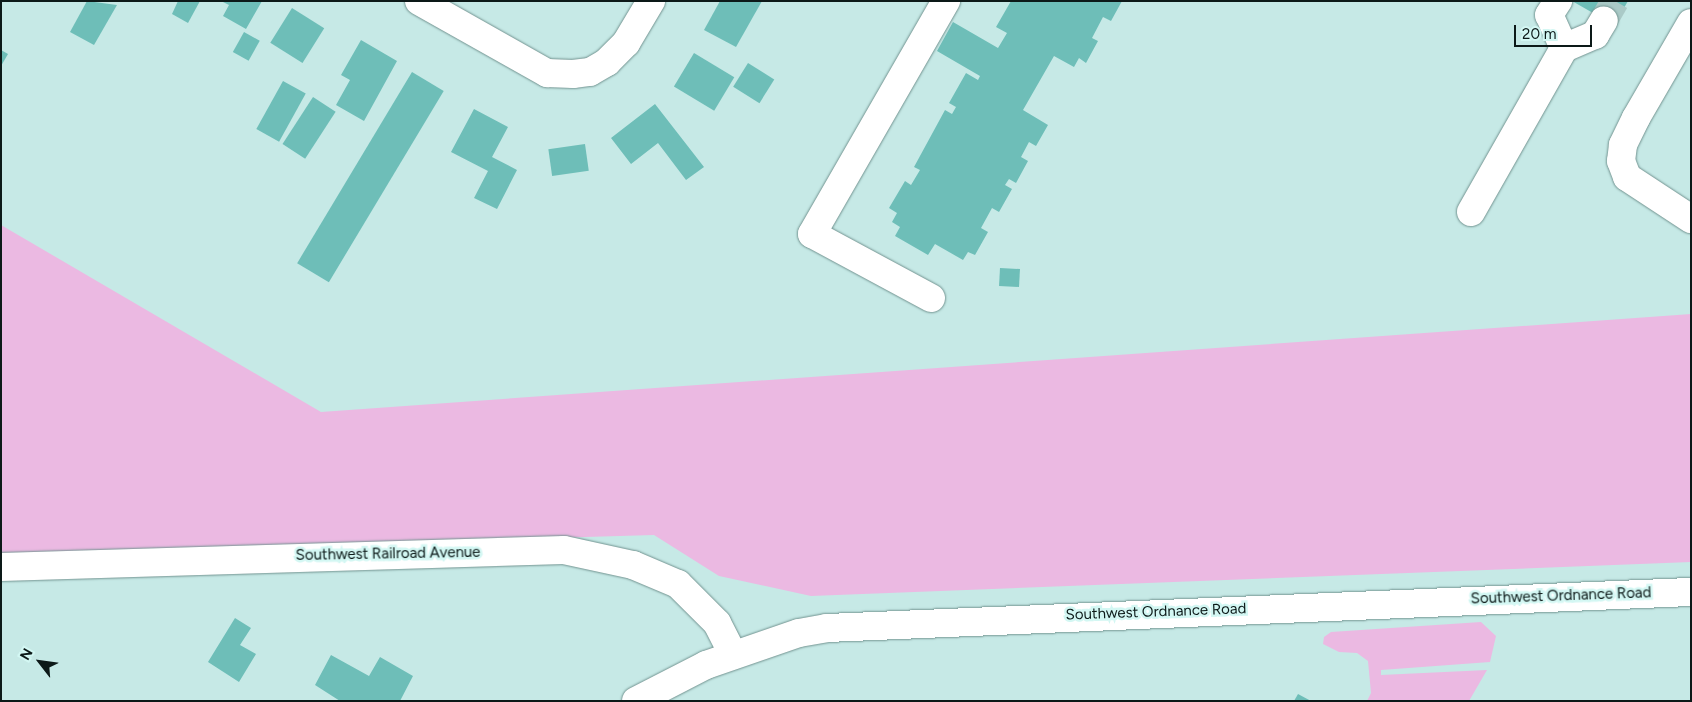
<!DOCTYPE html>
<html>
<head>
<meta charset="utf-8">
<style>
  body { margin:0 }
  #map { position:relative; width:1692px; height:702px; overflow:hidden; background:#c6e9e6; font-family:Figtree,sans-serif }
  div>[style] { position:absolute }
  .green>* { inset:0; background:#ebb9e2 }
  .building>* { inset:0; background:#6ebeb8; transform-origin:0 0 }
  .minor-tunnel>* { height:28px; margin-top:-14px; transform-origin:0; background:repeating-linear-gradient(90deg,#aacac7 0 28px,transparent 0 42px) }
  .roads { filter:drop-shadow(0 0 1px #729390) drop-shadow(0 0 1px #729390) }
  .minor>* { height:28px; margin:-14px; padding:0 14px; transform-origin:14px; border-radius:14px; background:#fff }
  span { translate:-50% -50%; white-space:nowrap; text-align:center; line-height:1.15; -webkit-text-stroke:5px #d3f7f3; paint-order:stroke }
  .street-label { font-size:15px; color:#0c1918 }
  .frame { position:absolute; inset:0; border:2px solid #0c1918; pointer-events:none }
  .north { position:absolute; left:15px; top:637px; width:50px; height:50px; -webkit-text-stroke:4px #d3f7f3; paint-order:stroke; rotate:300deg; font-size:14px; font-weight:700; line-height:20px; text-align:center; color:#0c1918 }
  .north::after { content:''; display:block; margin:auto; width:18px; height:22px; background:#0c1918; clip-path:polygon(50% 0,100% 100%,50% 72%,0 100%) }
  .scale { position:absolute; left:1514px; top:25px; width:78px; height:22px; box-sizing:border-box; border:2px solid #0c1918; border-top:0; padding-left:6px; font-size:15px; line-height:18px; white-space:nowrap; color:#0c1918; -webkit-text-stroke:4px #d3f7f3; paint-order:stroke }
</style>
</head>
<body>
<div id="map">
  <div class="green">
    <i style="clip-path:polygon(1px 225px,321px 412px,1691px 314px,1691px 562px,811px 596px,719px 576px,654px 535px,1px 554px)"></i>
    <i style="clip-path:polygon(1481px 622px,1496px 636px,1490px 662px,1381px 670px,1381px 675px,1487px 670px,1469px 701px,1367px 701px,1371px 693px,1368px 661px,1357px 653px,1339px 652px,1323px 644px,1324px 637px,1331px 632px)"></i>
  </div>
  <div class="building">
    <i style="clip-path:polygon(87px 1px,117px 5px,94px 45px,70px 32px)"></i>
    <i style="clip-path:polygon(178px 1px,200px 1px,188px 23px,172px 14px)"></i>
    <i style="clip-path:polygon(221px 1px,262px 1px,246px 29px,223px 16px,229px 5px)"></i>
    <i style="clip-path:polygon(720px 1px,762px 1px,736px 47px,704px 30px)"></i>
    <i style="clip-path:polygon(1011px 1px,1122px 1px,1111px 21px,1103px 17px,1092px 38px,1098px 41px,1086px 63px,1079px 58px,1074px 67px,1054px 56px,1023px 110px,1048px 125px,1036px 146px,1029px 142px,1021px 157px,1028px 161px,1016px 183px,1009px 179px,1005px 185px,1012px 189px,999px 212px,992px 208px,981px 228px,988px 232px,975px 255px,968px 252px,963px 260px,935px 244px,928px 255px,895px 236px,900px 227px,892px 222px,897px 213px,889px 208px,905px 181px,911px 185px,920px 170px,914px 167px,945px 110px,952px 114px,956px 107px,949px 103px,966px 73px,978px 80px,980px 76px,937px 51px,953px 22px,998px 48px,1007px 33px,996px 27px)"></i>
    <i style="clip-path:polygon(1572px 1px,1628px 1px,1614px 25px)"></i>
    <i style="left:292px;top:8px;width:38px;height:41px;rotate:32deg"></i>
    <i style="left:244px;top:32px;width:18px;height:23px;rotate:29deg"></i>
    <i style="clip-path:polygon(361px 40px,397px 61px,364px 121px,336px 105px,350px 80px,341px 75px)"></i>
    <i style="clip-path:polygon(1px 50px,8px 54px,1px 66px)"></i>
    <i style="left:694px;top:53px;width:47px;height:39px;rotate:31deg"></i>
    <i style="left:748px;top:63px;width:31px;height:28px;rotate:32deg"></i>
    <i style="left:412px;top:72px;width:37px;height:223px;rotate:31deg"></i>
    <i style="left:283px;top:81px;width:26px;height:55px;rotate:29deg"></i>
    <i style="left:313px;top:97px;width:27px;height:56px;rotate:33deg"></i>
    <i style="clip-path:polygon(655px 104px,704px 167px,686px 180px,658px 143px,631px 164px,611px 138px)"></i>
    <i style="clip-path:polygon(474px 109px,508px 127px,492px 157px,517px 170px,497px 209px,474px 198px,488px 171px,451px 152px)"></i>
    <i style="left:585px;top:144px;width:27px;height:37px;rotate:82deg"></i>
    <i style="left:1000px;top:268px;width:20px;height:18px;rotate:3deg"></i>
    <i style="clip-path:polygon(235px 618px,251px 628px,240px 645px,256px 654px,239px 682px,208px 662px)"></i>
    <i style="clip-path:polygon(331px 655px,369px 676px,380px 657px,413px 676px,400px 701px,340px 701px,315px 685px)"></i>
    <i style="clip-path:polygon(1298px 694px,1311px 701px,1294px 701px)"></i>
  </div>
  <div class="minor-tunnel">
    <i style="left:1604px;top:20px;width:22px;rotate:-60deg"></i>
  </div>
  <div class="roads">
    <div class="minor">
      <i style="left:419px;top:1px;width:147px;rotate:29.4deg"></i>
      <i style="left:547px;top:73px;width:26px;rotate:2deg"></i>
      <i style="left:573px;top:74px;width:17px;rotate:-7deg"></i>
      <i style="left:590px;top:72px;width:20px;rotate:-30deg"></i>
      <i style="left:607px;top:62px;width:27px;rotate:-45deg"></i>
      <i style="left:626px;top:43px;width:49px;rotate:-59.2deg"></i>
      <i style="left:1691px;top:23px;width:110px;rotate:120.1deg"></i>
      <i style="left:1636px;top:118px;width:30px;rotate:116deg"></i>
      <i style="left:1623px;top:145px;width:16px;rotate:97deg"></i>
      <i style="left:1621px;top:161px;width:17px;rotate:69deg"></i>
      <i style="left:1627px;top:177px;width:77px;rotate:33.3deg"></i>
      <i style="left:1564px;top:48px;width:34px;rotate:-23deg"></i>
      <i style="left:1595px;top:35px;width:17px;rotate:-59deg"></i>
      <i style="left:1471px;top:212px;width:189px;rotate:-60.4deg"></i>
      <i style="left:1564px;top:48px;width:36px;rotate:-114deg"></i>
      <i style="left:1549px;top:15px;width:17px;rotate:-57deg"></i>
      <i style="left:931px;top:298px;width:135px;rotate:-151.7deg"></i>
      <i style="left:812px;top:234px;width:269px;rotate:-60.1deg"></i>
      <i style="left:1px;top:567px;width:563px;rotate:-1.73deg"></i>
      <i style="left:564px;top:550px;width:71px;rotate:12.3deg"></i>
      <i style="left:633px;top:565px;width:49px;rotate:22.9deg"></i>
      <i style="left:678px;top:584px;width:55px;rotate:45deg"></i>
      <i style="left:717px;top:623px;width:36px;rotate:63deg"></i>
      <i style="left:636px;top:701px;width:79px;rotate:-27.2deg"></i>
      <i style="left:706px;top:665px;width:98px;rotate:-19deg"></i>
      <i style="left:799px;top:633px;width:28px;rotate:-10deg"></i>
      <i style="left:827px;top:628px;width:865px;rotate:-2.39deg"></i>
    </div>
  </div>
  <div class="street-label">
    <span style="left:388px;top:554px;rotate:-1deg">Southwest Railroad Avenue</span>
    <span style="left:1561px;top:596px;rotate:-2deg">Southwest Ordnance Road</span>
    <span style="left:1156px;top:612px;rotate:-2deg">Southwest Ordnance Road</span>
  </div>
  <div class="frame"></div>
  <div class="north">N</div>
  <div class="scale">20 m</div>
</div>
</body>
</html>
